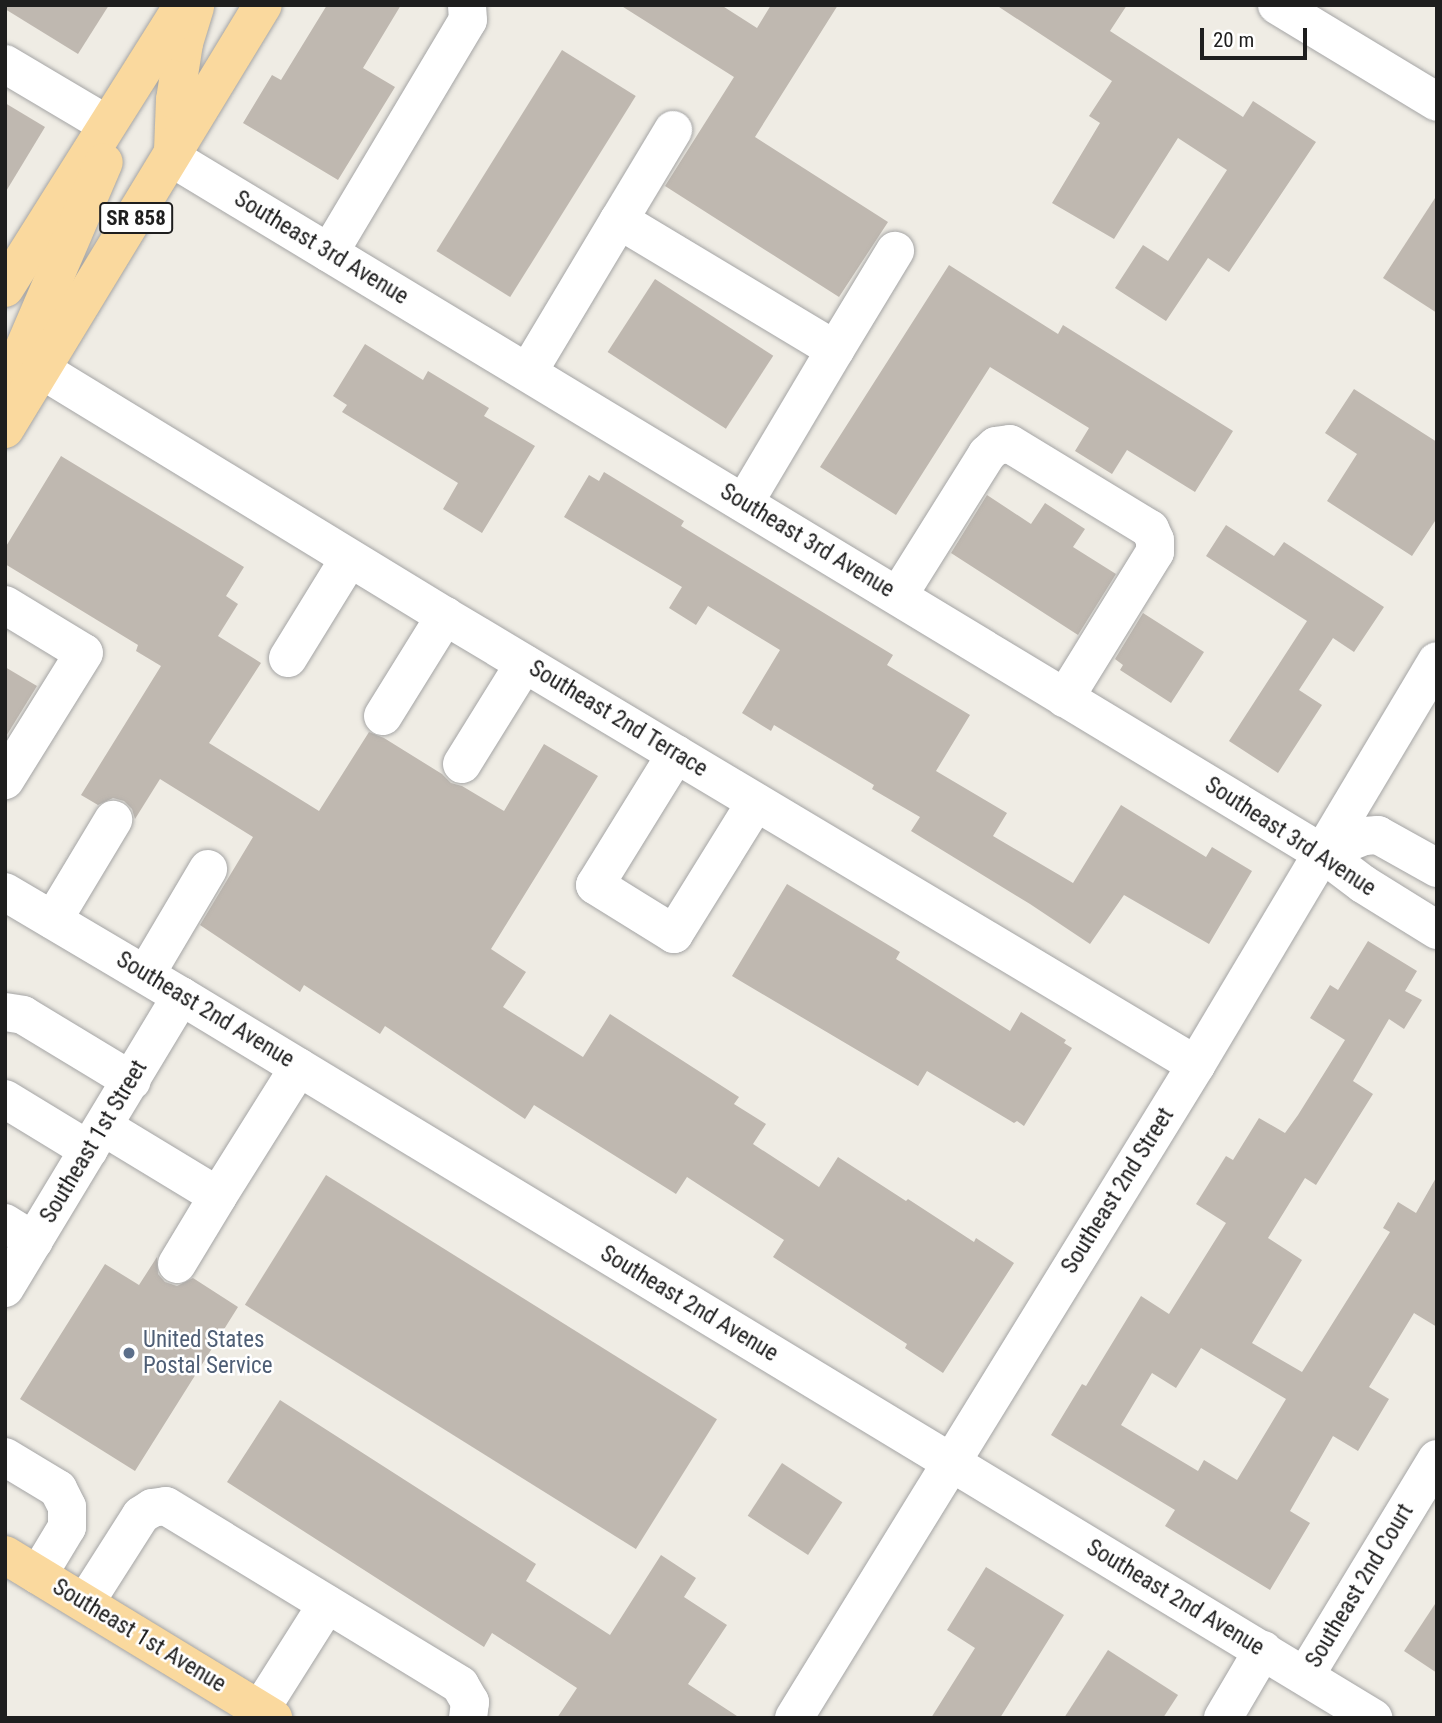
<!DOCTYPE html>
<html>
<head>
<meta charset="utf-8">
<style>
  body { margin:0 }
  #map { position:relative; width:1442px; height:1723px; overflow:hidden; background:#efece4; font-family:"Roboto Condensed",sans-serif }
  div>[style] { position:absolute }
  .building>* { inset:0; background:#bfb8b0; transform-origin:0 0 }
  .roads { filter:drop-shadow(0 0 2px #a5a5a5) drop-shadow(0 0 2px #a5a5a5) }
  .minor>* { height:38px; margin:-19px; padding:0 19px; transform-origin:19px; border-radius:19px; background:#fff }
  .major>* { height:38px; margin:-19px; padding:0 19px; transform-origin:19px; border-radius:19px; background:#fad99e }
  .dots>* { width:19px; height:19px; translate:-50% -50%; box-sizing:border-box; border:4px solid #fff; border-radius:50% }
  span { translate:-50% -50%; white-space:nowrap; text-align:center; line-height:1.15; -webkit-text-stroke:5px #fff; paint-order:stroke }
  .shield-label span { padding:2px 5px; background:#fff; border:2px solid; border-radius:5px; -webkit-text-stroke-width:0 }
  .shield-label { font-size:21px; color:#1e1e1e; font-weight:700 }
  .street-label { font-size:23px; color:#1e1e1e }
  .service-label { font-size:23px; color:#4e5e75 }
  .left { translate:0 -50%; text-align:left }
  .frame { position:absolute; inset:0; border:7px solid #1e1e1e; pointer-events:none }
  .scale { position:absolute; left:1200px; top:28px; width:107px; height:32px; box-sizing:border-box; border:4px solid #1e1e1e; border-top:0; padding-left:9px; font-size:21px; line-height:24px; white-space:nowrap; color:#1e1e1e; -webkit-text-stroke:5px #fff; paint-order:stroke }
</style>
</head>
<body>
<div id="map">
  <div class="building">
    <i style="clip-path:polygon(5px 5px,109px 5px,78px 54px,5px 9px)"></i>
    <i style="clip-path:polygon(327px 5px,401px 5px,363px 68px,395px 87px,338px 180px,243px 123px,272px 75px,281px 80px)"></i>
    <i style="clip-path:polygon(620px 5px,721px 5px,757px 28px,771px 5px,838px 5px,755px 137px,888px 222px,839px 297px,665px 186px,734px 77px)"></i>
    <i style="clip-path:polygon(996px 5px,1127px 5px,1110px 31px,1243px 117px,1253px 101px,1316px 142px,1229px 272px,1208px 258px,1166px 321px,1115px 288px,1143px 245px,1168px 261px,1227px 170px,1178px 138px,1114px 239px,1052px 203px,1100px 123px,1089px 116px,1112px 81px)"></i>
    <i style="left:562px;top:50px;width:87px;height:237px;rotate:32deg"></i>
    <i style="clip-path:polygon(5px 103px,45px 127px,5px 193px)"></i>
    <i style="clip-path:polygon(1437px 195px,1437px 313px,1383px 278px)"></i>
    <i style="clip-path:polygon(949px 265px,1058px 334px,1063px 325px,1233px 431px,1195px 492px,1127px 450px,1112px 474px,1075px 451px,1089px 428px,990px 367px,896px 515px,820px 467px)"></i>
    <i style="left:655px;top:279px;width:141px;height:87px;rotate:33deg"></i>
    <i style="clip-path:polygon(365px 344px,423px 380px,428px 371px,489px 408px,484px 416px,535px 446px,482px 533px,443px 509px,458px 483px,342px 412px,347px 405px,333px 396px)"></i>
    <i style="clip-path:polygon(1354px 389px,1437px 442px,1437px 518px,1412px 556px,1327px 501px,1357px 454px,1325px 433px)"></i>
    <i style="clip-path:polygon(61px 456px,244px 567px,226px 596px,238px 604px,218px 636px,261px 663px,209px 743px,319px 811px,369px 732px,384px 738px,442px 774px,451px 783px,462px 786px,504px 811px,544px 744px,598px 776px,491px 949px,526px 972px,503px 1007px,583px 1057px,610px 1014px,739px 1097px,734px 1104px,766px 1124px,753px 1144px,819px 1187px,838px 1157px,906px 1201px,908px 1199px,974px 1242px,976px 1238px,1014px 1263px,943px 1373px,905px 1348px,907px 1344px,773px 1257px,784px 1240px,687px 1177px,676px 1194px,534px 1105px,525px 1119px,385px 1026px,380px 1034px,304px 985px,300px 992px,200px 925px,253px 837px,160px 779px,135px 819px,132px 809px,124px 801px,113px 798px,98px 805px,81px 795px,161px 666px,136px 651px,138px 645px,5px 564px,5px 548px)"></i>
    <i style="clip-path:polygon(604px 472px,684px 521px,681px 526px,893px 655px,887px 665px,970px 715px,936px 771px,1007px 813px,993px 836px,1073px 883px,1121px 805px,1206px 857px,1212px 847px,1252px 871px,1209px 944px,1124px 895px,1090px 944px,1030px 904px,911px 831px,920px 817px,872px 789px,874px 785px,774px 725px,771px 731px,742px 713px,780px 650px,708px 606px,696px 625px,669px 608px,682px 587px,564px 517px,589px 475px,599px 481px)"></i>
    <i style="clip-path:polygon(987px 495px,1031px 524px,1045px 503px,1085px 529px,1073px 547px,1116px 574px,1078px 635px,951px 553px)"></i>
    <i style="clip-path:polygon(1226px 525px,1274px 556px,1284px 542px,1384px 607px,1354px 652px,1333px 638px,1299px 690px,1322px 705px,1278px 773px,1229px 741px,1307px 621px,1206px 556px)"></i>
    <i style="clip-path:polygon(1143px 613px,1204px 652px,1171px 703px,1120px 670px,1123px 665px,1115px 659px)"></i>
    <i style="clip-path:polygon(5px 667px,37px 686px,5px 738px)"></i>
    <i style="clip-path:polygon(787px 884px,900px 952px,896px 959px,1010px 1031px,1021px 1012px,1066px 1040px,1064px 1043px,1072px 1048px,1024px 1126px,1017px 1121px,1014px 1123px,927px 1071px,918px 1086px,732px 976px)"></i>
    <i style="clip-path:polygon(evenodd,1368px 941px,1417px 971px,1405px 991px,1422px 1000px,1404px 1029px,1389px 1019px,1353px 1081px,1373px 1094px,1316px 1185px,1305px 1178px,1268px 1238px,1302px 1260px,1252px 1343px,1302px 1372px,1390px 1232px,1383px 1228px,1398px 1202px,1416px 1213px,1437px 1176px,1437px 1327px,1414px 1313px,1369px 1387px,1389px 1399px,1358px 1451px,1333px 1436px,1290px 1511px,1310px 1523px,1270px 1590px,1165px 1526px,1175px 1510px,1051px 1435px,1082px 1384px,1086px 1386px,1141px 1296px,1169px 1314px,1226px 1223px,1196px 1204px,1226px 1156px,1233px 1160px,1259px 1118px,1285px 1133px,1298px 1115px,1345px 1040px,1310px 1018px,1330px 985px,1338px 990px,1368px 941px,1201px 1348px,1286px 1399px,1237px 1480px,1204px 1460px,1198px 1471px,1121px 1425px,1152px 1373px,1176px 1388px,1201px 1348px)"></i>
    <i style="left:326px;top:1175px;width:461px;height:153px;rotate:32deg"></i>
    <i style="clip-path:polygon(157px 1257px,158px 1274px,165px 1282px,177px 1286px,193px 1278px,238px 1307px,135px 1471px,20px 1399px,105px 1264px,139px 1285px)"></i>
    <i style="clip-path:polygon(280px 1400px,536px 1564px,526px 1581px,610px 1635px,661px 1555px,696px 1578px,684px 1597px,727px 1625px,688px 1684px,740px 1718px,557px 1718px,577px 1688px,492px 1633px,484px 1647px,227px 1482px)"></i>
    <i style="left:782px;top:1463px;width:72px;height:63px;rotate:33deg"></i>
    <i style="clip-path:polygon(986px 1567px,1064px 1615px,1000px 1718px,931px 1718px,975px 1648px,947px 1630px)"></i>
    <i style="clip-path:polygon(1437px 1601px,1437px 1673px,1404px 1651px)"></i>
    <i style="clip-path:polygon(1108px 1650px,1178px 1695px,1163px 1718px,1064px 1718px)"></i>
  </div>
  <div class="roads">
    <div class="minor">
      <i style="left:1277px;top:5px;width:187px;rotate:31.2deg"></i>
      <i style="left:5px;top:64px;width:117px;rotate:30.7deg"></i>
      <i style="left:172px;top:158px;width:1344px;rotate:31.15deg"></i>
      <i style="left:1322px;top:853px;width:51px;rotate:37.1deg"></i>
      <i style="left:1363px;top:884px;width:87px;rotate:31.9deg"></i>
      <i style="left:619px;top:220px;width:105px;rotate:-59deg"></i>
      <i style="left:329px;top:253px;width:271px;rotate:-59.2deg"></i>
      <i style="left:468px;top:20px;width:15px;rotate:-94deg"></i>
      <i style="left:835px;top:350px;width:116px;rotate:-58.8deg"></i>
      <i style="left:42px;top:370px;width:472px;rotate:31.4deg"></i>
      <i style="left:445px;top:616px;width:875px;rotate:30.87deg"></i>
      <i style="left:528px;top:372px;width:177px;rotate:-59.1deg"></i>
      <i style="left:619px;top:220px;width:252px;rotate:31deg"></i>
      <i style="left:835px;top:350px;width:178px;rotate:120.7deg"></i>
      <i style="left:898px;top:596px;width:168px;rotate:-57.9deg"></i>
      <i style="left:987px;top:454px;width:12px;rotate:-42deg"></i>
      <i style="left:996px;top:446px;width:14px;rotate:-8deg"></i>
      <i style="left:1010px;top:444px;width:164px;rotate:31.3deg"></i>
      <i style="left:1150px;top:529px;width:12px;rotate:66deg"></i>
      <i style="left:1155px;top:540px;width:12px;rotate:90deg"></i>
      <i style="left:1155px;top:552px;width:172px;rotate:121.7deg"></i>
      <i style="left:5px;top:605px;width:92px;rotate:31.3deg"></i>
      <i style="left:84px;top:653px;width:150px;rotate:121.9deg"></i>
      <i style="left:288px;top:658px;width:116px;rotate:-58.4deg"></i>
      <i style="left:383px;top:716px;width:118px;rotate:-58.2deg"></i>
      <i style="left:676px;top:754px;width:154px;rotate:121.7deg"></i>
      <i style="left:595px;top:885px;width:93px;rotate:31.8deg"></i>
      <i style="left:674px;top:934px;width:155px;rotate:-58.2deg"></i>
      <i style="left:462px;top:764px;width:118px;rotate:-58.2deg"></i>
      <i style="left:1322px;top:853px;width:45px;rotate:-22deg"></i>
      <i style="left:1364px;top:836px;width:14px;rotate:-4deg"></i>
      <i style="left:1378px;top:835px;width:68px;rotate:29.2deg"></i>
      <i style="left:5px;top:892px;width:204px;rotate:30.6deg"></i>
      <i style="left:181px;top:996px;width:1394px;rotate:31.2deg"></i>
      <i style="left:53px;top:920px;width:117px;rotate:-59deg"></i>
      <i style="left:146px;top:974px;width:122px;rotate:-59.4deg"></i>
      <i style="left:5px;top:1012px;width:18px;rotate:9deg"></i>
      <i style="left:23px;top:1015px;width:127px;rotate:31.2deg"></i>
      <i style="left:5px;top:1099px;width:98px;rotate:31.3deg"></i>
      <i style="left:104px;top:1127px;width:133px;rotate:31.2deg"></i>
      <i style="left:218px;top:1196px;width:152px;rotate:-57.9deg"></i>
      <i style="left:5px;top:1223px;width:34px;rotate:32deg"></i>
      <i style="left:177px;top:1264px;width:79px;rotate:-58.9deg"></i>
      <i style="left:5px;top:1288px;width:341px;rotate:-58.9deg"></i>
      <i style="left:5px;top:1457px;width:62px;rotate:31.1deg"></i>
      <i style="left:58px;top:1489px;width:20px;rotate:63deg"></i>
      <i style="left:67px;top:1507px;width:20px;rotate:90deg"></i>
      <i style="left:67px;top:1527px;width:56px;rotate:121.1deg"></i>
      <i style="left:85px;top:1603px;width:104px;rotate:-57.5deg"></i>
      <i style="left:141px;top:1515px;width:13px;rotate:-32deg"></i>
      <i style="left:152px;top:1508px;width:14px;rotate:-8deg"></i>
      <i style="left:166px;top:1506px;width:344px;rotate:31.3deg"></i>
      <i style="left:460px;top:1685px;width:20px;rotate:60deg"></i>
      <i style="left:470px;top:1702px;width:16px;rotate:97deg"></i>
      <i style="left:1305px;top:1676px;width:254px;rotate:-58.7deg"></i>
      <i style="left:260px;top:1710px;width:125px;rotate:-57.7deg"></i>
      <i style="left:794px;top:1718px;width:767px;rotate:-58.38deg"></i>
      <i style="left:1196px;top:1065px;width:470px;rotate:-59.2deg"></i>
      <i style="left:1223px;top:1718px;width:79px;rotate:-59.5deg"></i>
    </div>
    <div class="major">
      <i style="left:173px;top:151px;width:51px;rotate:-87.8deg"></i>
      <i style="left:175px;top:100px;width:58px;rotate:-81deg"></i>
      <i style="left:184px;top:43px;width:38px;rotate:-73deg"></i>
      <i style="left:5px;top:288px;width:334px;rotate:-57.8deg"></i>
      <i style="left:9px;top:394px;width:35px;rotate:-74deg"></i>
      <i style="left:19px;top:360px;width:215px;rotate:-66.8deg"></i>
      <i style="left:5px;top:429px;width:496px;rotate:-58.7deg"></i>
      <i style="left:5px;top:1555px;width:314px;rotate:31.3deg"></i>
    </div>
  </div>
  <div class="dots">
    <i style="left:129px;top:1353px;background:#5c6f8a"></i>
  </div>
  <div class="shield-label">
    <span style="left:136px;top:218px">SR 858</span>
  </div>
  <div class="street-label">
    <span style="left:321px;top:248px;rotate:31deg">Southeast 3rd Avenue</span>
    <span style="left:807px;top:541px;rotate:31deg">Southeast 3rd Avenue</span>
    <span style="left:618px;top:719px;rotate:31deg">Southeast 2nd Terrace</span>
    <span style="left:1290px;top:837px;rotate:33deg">Southeast 3rd Avenue</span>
    <span style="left:205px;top:1010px;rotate:31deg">Southeast 2nd Avenue</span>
    <span style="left:94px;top:1142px;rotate:-59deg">Southeast 1st Street</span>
    <span style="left:1118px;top:1191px;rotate:-58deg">Southeast 2nd Street</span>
    <span style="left:689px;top:1304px;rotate:31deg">Southeast 2nd Avenue</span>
    <span style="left:1360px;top:1586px;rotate:-59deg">Southeast 2nd Court</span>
    <span style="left:1175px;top:1598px;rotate:31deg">Southeast 2nd Avenue</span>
    <span style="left:139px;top:1636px;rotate:31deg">Southeast 1st Avenue</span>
  </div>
  <div class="service-label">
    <span class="left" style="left:143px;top:1353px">United States<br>Postal Service</span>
  </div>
  <div class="frame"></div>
  <div class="scale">20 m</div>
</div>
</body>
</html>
